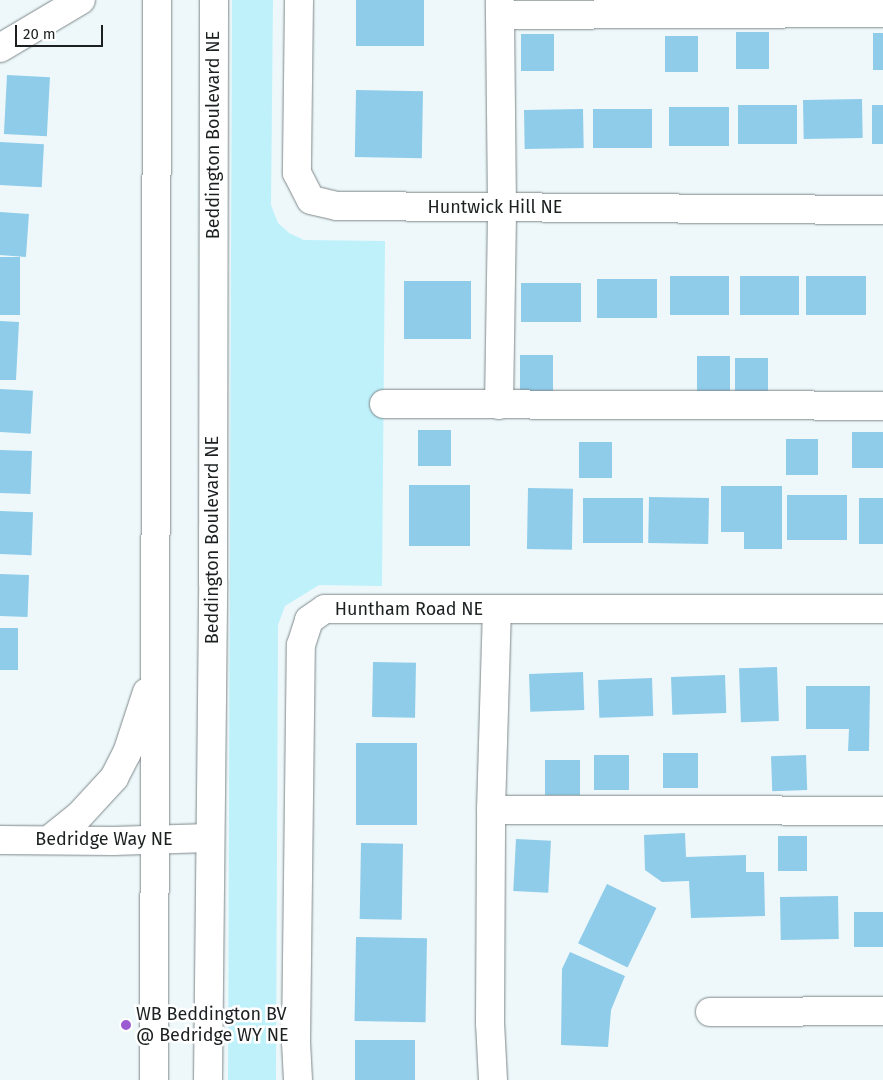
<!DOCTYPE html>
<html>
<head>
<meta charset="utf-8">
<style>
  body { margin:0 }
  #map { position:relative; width:883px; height:1080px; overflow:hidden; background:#eef8fa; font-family:"Fira Sans",sans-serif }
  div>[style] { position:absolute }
  .green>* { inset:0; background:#bff1fb }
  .building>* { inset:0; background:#8eccea; transform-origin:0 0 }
  .roads { filter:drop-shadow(0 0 1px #7f888a) drop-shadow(0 0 1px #7f888a) }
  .minor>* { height:28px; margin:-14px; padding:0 14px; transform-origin:14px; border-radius:14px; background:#fff }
  .major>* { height:28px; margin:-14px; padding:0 14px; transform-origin:14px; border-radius:14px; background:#fff }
  .dots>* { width:14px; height:14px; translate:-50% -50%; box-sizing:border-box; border:2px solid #fff; border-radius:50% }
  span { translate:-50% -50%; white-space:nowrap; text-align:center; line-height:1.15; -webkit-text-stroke:5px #fff; paint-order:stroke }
  .street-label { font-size:18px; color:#1c2021 }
  .poi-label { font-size:18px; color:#1c2021 }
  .left { translate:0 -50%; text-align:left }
  .scale { position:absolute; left:15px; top:25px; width:88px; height:22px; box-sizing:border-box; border:2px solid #1c2021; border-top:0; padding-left:6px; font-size:15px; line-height:18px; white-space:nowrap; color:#1c2021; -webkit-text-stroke:4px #fff; paint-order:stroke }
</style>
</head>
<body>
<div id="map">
  <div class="green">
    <i style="clip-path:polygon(232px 0,273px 0,271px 205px,278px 223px,289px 233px,304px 240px,385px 241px,382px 586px,319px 585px,285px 606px,278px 625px,276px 1080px,228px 1080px)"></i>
  </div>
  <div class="building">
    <i style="left:356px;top:0;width:68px;height:46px"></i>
    <i style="left:736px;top:32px;width:33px;height:37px"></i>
    <i style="left:873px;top:33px;width:10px;height:37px"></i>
    <i style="left:521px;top:34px;width:33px;height:37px"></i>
    <i style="left:665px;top:36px;width:33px;height:36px"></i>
    <i style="left:7px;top:75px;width:43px;height:59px;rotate:3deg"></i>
    <i style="left:356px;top:90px;width:67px;height:67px;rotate:1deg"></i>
    <i style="left:862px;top:99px;width:39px;height:59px;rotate:89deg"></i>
    <i style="left:738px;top:105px;width:59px;height:39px"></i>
    <i style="left:872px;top:105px;width:11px;height:39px"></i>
    <i style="left:729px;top:107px;width:39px;height:60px;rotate:90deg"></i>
    <i style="left:583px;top:109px;width:39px;height:59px;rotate:89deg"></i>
    <i style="left:593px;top:109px;width:59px;height:39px"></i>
    <i style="left:0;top:142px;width:44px;height:43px;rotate:3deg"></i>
    <i style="left:0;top:212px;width:29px;height:43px;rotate:4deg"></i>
    <i style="left:0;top:257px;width:20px;height:58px"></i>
    <i style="left:670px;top:276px;width:59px;height:39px"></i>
    <i style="left:740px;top:276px;width:59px;height:39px"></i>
    <i style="left:806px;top:276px;width:60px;height:39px"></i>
    <i style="left:597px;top:279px;width:60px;height:39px"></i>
    <i style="left:471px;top:281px;width:58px;height:67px;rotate:90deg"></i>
    <i style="left:521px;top:283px;width:60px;height:39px"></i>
    <i style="clip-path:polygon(0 321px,19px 322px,16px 380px,0 380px)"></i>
    <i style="left:520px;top:355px;width:33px;height:36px"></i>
    <i style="left:697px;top:356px;width:33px;height:36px"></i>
    <i style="left:735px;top:358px;width:33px;height:36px"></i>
    <i style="left:0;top:389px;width:33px;height:43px;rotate:3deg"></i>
    <i style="left:418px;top:430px;width:33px;height:36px"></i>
    <i style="left:852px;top:432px;width:31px;height:36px"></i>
    <i style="left:786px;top:439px;width:32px;height:36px"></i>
    <i style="left:579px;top:442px;width:33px;height:36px"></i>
    <i style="left:0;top:450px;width:32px;height:43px;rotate:2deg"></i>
    <i style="left:470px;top:485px;width:61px;height:61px;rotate:90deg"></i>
    <i style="clip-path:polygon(721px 486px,782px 486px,782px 549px,744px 549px,744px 532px,721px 532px)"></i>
    <i style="left:528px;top:488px;width:45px;height:61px;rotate:1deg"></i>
    <i style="left:787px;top:495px;width:60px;height:45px"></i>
    <i style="left:649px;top:497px;width:60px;height:46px;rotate:1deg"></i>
    <i style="left:583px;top:498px;width:60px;height:45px"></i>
    <i style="left:859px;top:498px;width:24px;height:46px"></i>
    <i style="left:0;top:511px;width:33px;height:43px;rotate:2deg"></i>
    <i style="left:0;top:574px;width:29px;height:42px;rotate:2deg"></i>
    <i style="left:0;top:628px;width:18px;height:42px"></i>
    <i style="left:373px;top:662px;width:43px;height:55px;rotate:1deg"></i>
    <i style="left:777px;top:667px;width:54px;height:38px;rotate:88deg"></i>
    <i style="left:583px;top:672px;width:38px;height:54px;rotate:88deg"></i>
    <i style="left:725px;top:675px;width:38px;height:54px;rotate:88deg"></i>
    <i style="left:652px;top:678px;width:38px;height:54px;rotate:88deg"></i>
    <i style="clip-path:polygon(806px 686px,870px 686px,869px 751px,848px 751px,849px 729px,806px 729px)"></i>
    <i style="left:356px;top:743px;width:61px;height:82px"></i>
    <i style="left:663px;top:753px;width:35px;height:35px"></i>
    <i style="left:629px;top:755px;width:35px;height:35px;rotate:90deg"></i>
    <i style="left:806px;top:755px;width:35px;height:35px;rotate:88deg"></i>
    <i style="left:580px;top:760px;width:35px;height:35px;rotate:90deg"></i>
    <i style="clip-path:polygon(685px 833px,686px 857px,746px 855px,746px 872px,764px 872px,765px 916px,691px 918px,689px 881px,662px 882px,645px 870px,644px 835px)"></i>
    <i style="left:807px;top:836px;width:35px;height:29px;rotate:90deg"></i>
    <i style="left:516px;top:839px;width:35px;height:52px;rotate:3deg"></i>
    <i style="left:361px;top:843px;width:42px;height:76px;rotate:1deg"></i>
    <i style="left:607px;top:884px;width:55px;height:66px;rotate:26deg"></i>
    <i style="left:838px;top:896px;width:43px;height:58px;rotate:89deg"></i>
    <i style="left:854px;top:912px;width:29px;height:35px"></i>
    <i style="left:356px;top:937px;width:71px;height:84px;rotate:1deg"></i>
    <i style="clip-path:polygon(570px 952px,625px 976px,611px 1010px,608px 1047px,561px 1045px,562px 969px)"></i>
    <i style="left:355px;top:1040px;width:60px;height:40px"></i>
  </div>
  <div class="roads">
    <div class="minor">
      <i style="left:299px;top:0;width:173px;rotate:90.7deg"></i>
      <i style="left:297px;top:173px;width:30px;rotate:63deg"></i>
      <i style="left:311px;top:200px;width:27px;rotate:13deg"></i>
      <i style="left:337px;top:206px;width:546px;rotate:0.42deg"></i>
      <i style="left:500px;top:15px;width:383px;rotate:-0.3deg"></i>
      <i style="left:0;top:48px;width:94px;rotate:-30.7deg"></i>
      <i style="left:384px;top:404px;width:499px;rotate:0.2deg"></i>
      <i style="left:499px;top:405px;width:198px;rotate:-89.1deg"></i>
      <i style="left:502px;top:207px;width:207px;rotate:-90.6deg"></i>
      <i style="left:491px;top:810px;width:392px;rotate:0.1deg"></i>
      <i style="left:0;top:840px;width:113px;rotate:0.5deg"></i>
      <i style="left:113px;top:841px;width:96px;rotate:-1.8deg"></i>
      <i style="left:710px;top:1012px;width:173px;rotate:-0.3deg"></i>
      <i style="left:298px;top:1080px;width:38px;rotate:-93deg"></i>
      <i style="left:296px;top:1042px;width:397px;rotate:-89.3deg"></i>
      <i style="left:301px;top:645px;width:26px;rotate:-72deg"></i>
      <i style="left:309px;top:620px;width:19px;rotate:-35deg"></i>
      <i style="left:325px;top:609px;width:558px"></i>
      <i style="left:493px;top:1080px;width:57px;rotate:-93deg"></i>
      <i style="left:490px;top:1023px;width:213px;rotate:-89.7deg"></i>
      <i style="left:491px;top:810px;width:201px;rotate:-88.3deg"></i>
    </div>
    <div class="major">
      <i style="left:49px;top:840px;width:38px;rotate:-39deg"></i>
      <i style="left:79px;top:816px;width:52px;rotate:-47.4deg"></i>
      <i style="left:114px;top:778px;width:28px;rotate:-63deg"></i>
      <i style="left:127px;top:753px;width:64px;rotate:-71.8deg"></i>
      <i style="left:154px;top:1080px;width:1080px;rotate:-89.84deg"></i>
      <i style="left:208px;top:1080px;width:498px;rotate:-89.4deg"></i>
      <i style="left:213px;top:582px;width:582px;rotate:-89.9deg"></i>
    </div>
  </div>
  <div class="dots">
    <i style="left:126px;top:1025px;background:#9b5cd2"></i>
  </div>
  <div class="street-label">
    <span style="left:213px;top:135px;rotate:-90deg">Beddington Boulevard NE</span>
    <span style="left:495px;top:207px">Huntwick Hill NE</span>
    <span style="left:212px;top:540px;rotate:-90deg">Beddington Boulevard NE</span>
    <span style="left:409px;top:609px">Huntham Road NE</span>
    <span style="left:104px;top:839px">Bedridge Way NE</span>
  </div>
  <div class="poi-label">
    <span class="left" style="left:136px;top:1025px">WB Beddington BV<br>@ Bedridge WY NE</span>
  </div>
  <div class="scale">20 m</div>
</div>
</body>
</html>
